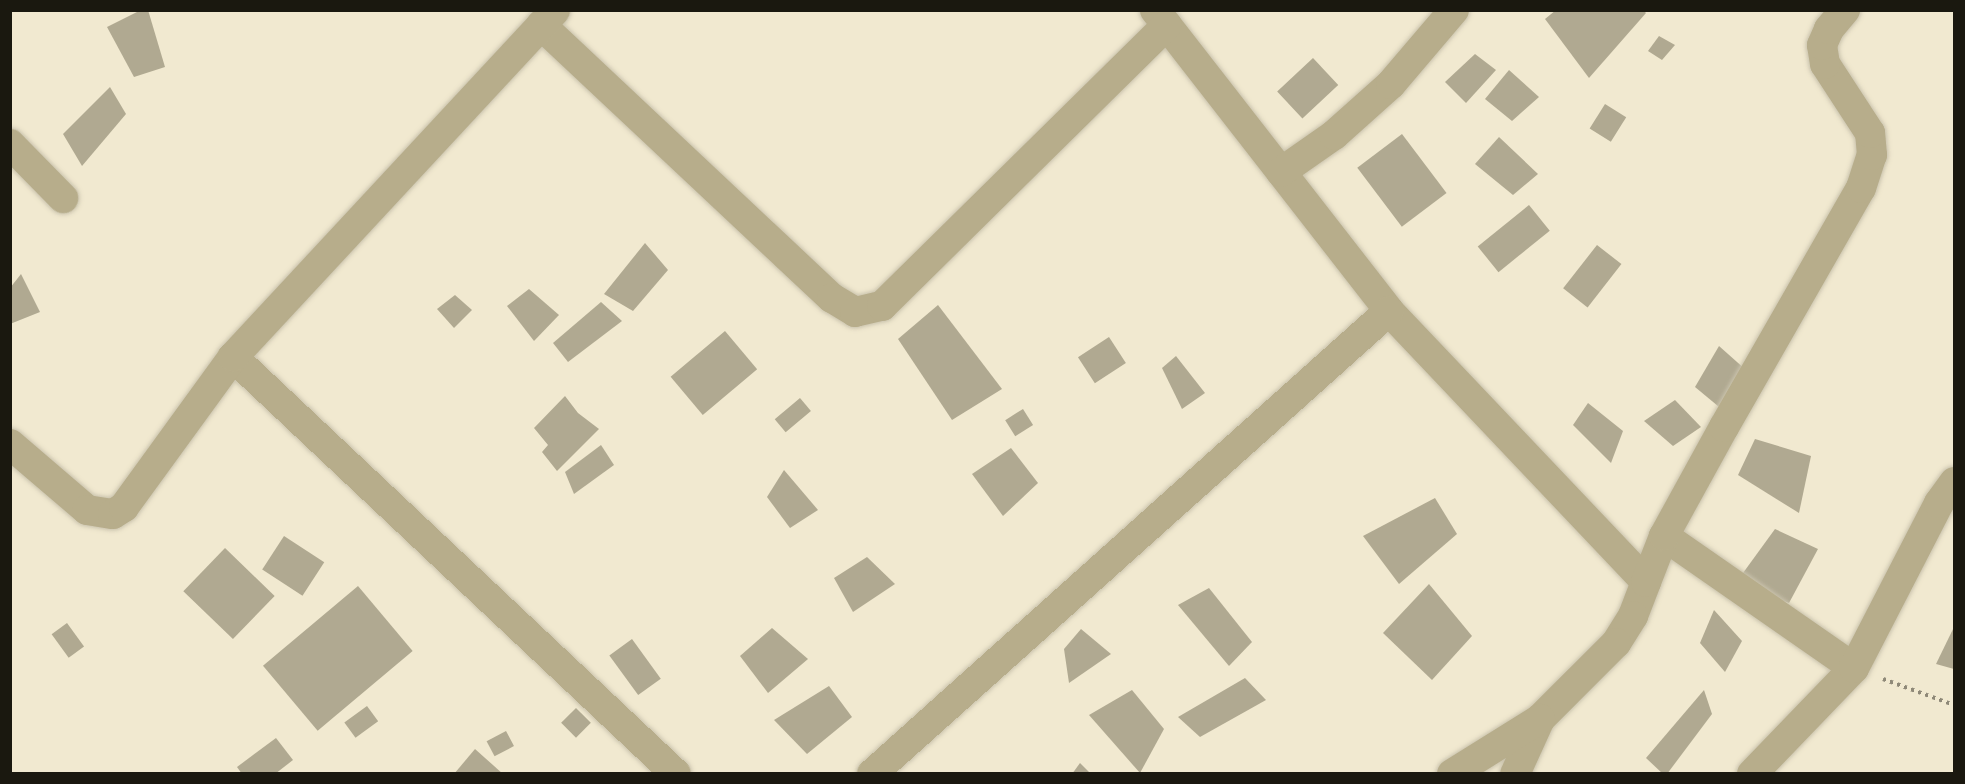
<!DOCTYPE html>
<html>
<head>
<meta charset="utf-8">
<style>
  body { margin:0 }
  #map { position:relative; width:1965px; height:784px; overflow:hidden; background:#f1e9d0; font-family:Inter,sans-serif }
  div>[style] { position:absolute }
  .building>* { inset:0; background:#b0a991; transform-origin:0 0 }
  .path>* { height:4px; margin-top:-2px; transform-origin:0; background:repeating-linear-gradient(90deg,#8f8978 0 3px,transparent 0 7.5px) }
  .roads { filter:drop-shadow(0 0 2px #cac3ad) drop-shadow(0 0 2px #cac3ad) }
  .minor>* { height:30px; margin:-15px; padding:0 15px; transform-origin:15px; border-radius:15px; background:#b7ad8b }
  span { translate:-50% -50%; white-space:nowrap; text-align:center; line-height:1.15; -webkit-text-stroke:4.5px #f1e9d0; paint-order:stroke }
  .frame { position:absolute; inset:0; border:12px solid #1a180f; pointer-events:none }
</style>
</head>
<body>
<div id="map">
  <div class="building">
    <i style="clip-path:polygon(141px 10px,148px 10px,165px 67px,134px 77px,107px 27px)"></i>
    <i style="clip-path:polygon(1556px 10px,1643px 10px,1646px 13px,1589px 78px,1545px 19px)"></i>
    <i style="clip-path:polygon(1659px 36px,1675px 45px,1662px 60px,1648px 51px)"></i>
    <i style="clip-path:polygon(1475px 54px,1496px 70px,1466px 103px,1445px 82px)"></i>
    <i style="left:1313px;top:58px;width:37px;height:49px;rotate:47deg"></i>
    <i style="clip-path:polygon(1509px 70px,1539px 97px,1512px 121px,1485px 99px)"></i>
    <i style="clip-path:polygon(110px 87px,126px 114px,82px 166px,63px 134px)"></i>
    <i style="left:1605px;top:104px;width:25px;height:29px;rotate:32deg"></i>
    <i style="left:1402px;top:134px;width:74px;height:56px;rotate:53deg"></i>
    <i style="clip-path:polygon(1499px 137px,1538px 174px,1513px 195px,1475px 164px)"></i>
    <i style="left:1529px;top:205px;width:33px;height:66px;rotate:51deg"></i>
    <i style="clip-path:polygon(645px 243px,668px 270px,633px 311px,604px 294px)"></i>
    <i style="left:1597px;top:245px;width:31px;height:55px;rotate:38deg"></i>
    <i style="clip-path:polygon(21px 274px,40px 312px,10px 324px,10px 288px)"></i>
    <i style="clip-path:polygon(529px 289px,559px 315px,534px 341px,507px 306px)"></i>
    <i style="clip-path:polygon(455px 295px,472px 310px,454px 328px,437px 309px)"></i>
    <i style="clip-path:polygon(601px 302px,622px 321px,568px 362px,553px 343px)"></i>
    <i style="clip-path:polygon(938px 305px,1002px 389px,952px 420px,898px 339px)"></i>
    <i style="left:725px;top:331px;width:50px;height:71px;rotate:50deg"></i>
    <i style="left:1109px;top:337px;width:31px;height:37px;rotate:57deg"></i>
    <i style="clip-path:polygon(1719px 346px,1746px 370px,1730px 416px,1695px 387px)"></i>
    <i style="clip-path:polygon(1176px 356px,1205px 393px,1182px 409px,1162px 368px)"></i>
    <i style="clip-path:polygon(565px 396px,578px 413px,599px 429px,557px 471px,542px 452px,548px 445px,534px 428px)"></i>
    <i style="left:800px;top:398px;width:17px;height:33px;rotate:50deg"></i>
    <i style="clip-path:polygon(1675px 400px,1701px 427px,1673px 446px,1644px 421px)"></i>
    <i style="clip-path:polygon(1588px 403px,1623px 431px,1611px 463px,1573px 425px)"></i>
    <i style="left:1023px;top:409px;width:19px;height:21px;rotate:58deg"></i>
    <i style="clip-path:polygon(1755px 439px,1811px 456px,1799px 513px,1738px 475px)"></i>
    <i style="clip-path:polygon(601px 445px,614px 465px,574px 494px,565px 472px)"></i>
    <i style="clip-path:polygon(1011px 448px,1038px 483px,1003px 516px,972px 474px)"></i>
    <i style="clip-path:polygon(784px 470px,818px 510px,790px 528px,767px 497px)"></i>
    <i style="clip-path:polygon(1435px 498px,1457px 534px,1399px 584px,1363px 536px)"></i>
    <i style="clip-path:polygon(1775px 529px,1818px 549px,1789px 603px,1735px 584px)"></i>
    <i style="left:284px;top:536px;width:48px;height:40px;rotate:33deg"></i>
    <i style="left:225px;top:548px;width:69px;height:60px;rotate:44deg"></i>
    <i style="clip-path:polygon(867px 557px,895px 584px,853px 612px,834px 578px)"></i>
    <i style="clip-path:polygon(1429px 584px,1472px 636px,1432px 680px,1383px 633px)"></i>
    <i style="left:358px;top:586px;width:85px;height:124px;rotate:50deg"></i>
    <i style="clip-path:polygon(1209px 588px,1252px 642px,1229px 666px,1178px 605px)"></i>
    <i style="clip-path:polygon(1714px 610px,1742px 641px,1725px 672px,1700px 643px)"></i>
    <i style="left:67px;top:623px;width:29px;height:19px;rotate:54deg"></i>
    <i style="clip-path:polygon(1954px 627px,1954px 669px,1936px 664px)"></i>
    <i style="clip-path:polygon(772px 628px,808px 659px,768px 693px,740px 656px)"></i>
    <i style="clip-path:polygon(1081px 629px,1111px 654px,1069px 683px,1064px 649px)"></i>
    <i style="left:632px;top:639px;width:49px;height:28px;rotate:54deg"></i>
    <i style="clip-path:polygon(1245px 678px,1266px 700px,1200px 737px,1178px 717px)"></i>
    <i style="clip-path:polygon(829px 686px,852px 717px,807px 754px,774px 720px)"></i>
    <i style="clip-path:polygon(1132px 690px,1164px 729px,1140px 773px,1089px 715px)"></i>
    <i style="clip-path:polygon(1704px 690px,1712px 714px,1667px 774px,1663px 774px,1646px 758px)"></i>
    <i style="left:367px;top:706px;width:19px;height:28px;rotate:54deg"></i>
    <i style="left:576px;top:708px;width:21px;height:21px;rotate:45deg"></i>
    <i style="left:506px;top:731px;width:17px;height:22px;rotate:62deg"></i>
    <i style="clip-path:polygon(276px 738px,293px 760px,275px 774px,242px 774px,237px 767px)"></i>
    <i style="clip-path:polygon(475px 749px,503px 774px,454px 774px)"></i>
    <i style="clip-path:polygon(1080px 763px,1091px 774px,1072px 774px)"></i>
  </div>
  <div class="path">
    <i style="left:1883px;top:679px;width:76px;rotate:20.1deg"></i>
  </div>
  <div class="roads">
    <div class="minor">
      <i style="left:1155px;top:10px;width:381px;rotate:52.1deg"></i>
      <i style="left:1389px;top:311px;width:373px;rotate:46.5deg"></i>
      <i style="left:1646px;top:582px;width:36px;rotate:111deg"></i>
      <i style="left:1633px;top:616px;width:32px;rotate:122deg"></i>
      <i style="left:1616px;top:643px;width:107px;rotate:135deg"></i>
      <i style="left:1540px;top:719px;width:60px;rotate:114.4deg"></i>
      <i style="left:541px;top:25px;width:399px;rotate:43.2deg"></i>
      <i style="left:832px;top:298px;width:27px;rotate:31deg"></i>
      <i style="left:855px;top:312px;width:28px;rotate:-13deg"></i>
      <i style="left:882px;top:306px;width:400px;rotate:-44.6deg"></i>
      <i style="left:10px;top:144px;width:76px;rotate:45.5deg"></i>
      <i style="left:1281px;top:172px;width:65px;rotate:-34.9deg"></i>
      <i style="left:1334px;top:135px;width:76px;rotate:-41.8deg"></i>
      <i style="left:1391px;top:84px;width:97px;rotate:-49.6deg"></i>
      <i style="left:233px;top:357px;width:608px;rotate:43.27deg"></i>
      <i style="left:10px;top:444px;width:101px;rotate:40.6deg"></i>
      <i style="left:87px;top:510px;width:26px;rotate:9deg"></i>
      <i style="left:113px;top:514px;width:13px;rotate:-32deg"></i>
      <i style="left:124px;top:507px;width:185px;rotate:-54deg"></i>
      <i style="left:233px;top:357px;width:473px;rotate:-47.1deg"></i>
      <i style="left:1664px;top:536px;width:231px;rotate:34.8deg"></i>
      <i style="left:1646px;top:582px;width:49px;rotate:-68.6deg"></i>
      <i style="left:1664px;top:536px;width:124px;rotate:-61.2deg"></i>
      <i style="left:1724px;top:427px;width:275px;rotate:-60.2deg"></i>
      <i style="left:1861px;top:188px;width:35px;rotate:-72deg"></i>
      <i style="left:1872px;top:155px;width:22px;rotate:-95deg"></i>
      <i style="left:1870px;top:133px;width:82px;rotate:-123.1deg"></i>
      <i style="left:1825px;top:64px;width:19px;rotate:-99deg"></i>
      <i style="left:1822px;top:45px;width:17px;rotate:-66deg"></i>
      <i style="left:1829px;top:29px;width:25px;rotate:-50deg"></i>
      <i style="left:872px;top:774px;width:694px;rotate:-41.85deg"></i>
      <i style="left:1452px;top:774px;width:104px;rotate:-32deg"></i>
      <i style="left:1752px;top:774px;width:147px;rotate:-46.1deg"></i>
      <i style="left:1854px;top:668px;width:186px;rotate:-62.7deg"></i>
      <i style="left:1939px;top:503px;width:26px;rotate:-54deg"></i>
    </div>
  </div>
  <div class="frame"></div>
</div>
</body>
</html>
